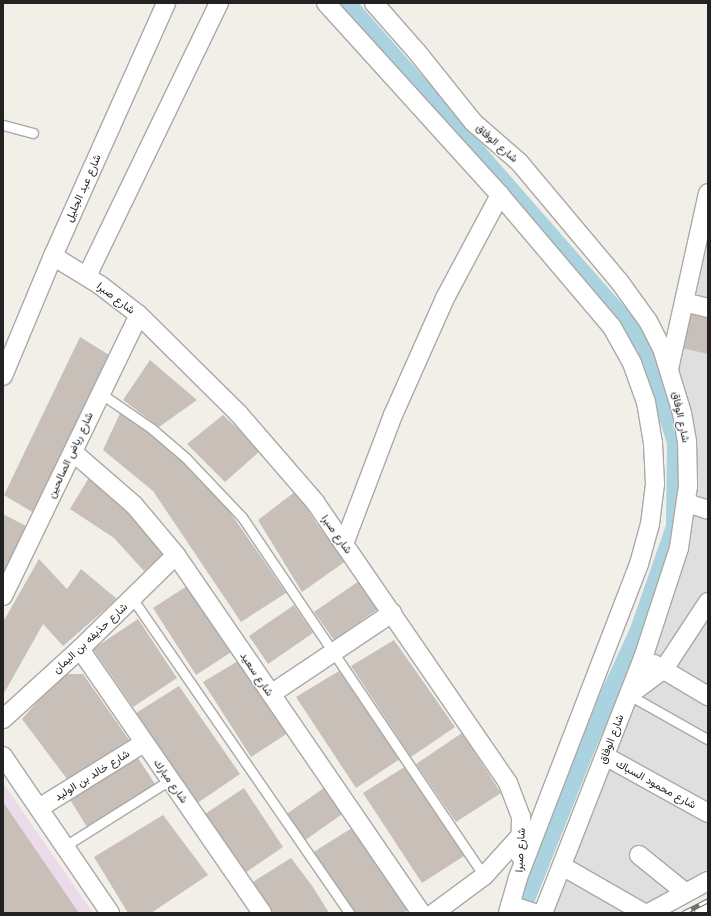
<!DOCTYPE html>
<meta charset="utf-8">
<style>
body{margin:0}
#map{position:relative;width:711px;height:916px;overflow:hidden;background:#f2efe9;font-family:Jost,Vazirmatn,sans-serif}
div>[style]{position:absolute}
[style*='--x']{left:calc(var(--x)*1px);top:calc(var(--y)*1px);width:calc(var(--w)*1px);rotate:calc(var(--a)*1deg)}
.residential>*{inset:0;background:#e0dfdf}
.industrial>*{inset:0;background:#ebdbe8}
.canal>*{height:19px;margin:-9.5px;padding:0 9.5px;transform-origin:9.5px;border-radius:9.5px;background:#aad3df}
.building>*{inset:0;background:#c7bfb8}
.roads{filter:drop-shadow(1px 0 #a9a9a9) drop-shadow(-1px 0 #a9a9a9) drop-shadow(0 1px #a9a9a9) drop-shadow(0 -1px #a9a9a9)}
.service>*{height:9px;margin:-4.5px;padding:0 4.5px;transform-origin:4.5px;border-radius:4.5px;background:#fff}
.minor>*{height:18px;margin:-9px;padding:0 9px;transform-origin:9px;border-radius:9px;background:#fff}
.rail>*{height:4.5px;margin-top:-2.25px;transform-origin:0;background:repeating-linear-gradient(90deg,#fff 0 9px,#707070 0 18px);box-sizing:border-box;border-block:1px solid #707070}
span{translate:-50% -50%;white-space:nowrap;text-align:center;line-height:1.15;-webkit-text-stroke:3px #fff;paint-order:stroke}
.street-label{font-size:11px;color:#222}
.frame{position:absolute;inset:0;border:4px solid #222;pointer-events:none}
</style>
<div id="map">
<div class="residential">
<div style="clip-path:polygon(708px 198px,708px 507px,688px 502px,671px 370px)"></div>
<div style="clip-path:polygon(688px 504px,708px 510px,708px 880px,647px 913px,544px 913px)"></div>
</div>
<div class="industrial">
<div style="clip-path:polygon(3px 783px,93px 913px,3px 913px)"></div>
</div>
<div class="canal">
<div style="--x:346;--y:3;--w:454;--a:48.8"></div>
<div style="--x:645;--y:344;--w:103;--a:72.4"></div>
<div style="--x:676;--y:442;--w:84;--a:90.7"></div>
<div style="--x:675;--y:526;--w:112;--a:109.2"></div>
<div style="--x:638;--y:632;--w:122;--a:114.7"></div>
<div style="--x:587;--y:743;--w:175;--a:111.7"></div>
</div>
<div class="building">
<div style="clip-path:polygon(693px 308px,708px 312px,708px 354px,682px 348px)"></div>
<div style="clip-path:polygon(80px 337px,114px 358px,37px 515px,4px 495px)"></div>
<div style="clip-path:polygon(150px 360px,197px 400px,159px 427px,123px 400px)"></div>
<div style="clip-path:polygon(122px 409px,187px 465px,225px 505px,286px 593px,241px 622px,153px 491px,103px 450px)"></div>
<div style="clip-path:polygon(223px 415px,261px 450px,225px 482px,187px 444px)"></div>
<div style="clip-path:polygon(90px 476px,132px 509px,165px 554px,144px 571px,114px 538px,70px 509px)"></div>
<div style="clip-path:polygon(296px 491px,316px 523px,346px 561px,302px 592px,258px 520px)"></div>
<div style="clip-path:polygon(3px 514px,30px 528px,3px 581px)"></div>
<div style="clip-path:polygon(39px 559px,67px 589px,81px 569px,117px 599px,63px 646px,43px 624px,3px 695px,3px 622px)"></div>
<div style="clip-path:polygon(359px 581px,378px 609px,334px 640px,314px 612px)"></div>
<div style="clip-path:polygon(187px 586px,233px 651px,196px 675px,153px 608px)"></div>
<div style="clip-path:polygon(294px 605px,313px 633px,268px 664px,249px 636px)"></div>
<div style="clip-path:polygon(138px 619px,177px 678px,133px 707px,93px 649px)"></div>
<div style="clip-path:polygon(394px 640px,455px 727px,411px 757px,351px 666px)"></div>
<div style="clip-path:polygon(238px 661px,288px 733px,251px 757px,203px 682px)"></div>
<div style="clip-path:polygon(339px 671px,400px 759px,356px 788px,296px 697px)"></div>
<div style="clip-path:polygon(62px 674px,83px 674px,132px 744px,70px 783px,22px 719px)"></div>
<div style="clip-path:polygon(179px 686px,240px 774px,196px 804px,136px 713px)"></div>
<div style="clip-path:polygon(462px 733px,501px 793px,456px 822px,416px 764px)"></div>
<div style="clip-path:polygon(136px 755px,155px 784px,87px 827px,69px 798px)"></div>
<div style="clip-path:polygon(406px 766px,467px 854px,422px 883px,363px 793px)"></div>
<div style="clip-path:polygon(327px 786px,345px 812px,304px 841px,285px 815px)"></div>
<div style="clip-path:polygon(244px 788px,283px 847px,239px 877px,199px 818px)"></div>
<div style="clip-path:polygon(3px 802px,79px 913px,3px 913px)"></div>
<div style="clip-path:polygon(163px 815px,208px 875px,151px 913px,128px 913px,94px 857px)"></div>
<div style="clip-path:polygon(352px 828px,408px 910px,403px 913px,352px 913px,312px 853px)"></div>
<div style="clip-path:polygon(291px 858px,313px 887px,329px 913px,265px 913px,248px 885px)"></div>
</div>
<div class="roads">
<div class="service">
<div style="--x:3;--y:125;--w:31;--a:15"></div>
<div style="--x:100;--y:393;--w:62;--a:34.5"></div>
<div style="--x:151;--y:428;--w:46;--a:40.6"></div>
<div style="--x:186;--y:458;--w:81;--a:46.5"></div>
<div style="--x:242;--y:517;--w:433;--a:56"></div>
<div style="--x:132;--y:598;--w:383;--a:55.4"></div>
<div style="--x:629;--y:695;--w:90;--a:29.4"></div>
<div style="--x:65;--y:846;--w:124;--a:-32.2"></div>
</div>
<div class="minor">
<div style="--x:326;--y:3;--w:259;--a:47.8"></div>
<div style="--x:500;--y:195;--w:173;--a:49.7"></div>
<div style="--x:612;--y:327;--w:41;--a:60.9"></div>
<div style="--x:632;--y:363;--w:41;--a:70.3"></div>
<div style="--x:646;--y:402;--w:42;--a:80.3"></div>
<div style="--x:653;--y:443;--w:41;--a:87.2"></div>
<div style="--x:655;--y:484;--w:40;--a:97.1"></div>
<div style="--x:650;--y:524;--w:41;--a:105.4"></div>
<div style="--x:639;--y:564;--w:337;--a:111.1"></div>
<div style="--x:518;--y:878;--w:36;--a:106"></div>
<div style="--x:374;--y:3;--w:65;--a:48.7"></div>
<div style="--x:417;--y:52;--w:90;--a:51.3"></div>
<div style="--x:473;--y:122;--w:61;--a:41"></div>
<div style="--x:519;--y:162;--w:155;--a:50"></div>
<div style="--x:619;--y:281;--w:49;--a:54.1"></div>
<div style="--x:648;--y:321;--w:30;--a:63"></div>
<div style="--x:662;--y:348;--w:68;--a:72.9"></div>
<div style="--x:682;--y:413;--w:28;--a:80"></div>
<div style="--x:687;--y:441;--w:45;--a:88.7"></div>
<div style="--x:688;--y:486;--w:63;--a:98.3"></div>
<div style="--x:679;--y:548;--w:116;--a:108.1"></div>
<div style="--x:643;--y:658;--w:274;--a:111.4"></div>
<div style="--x:53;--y:256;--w:55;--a:31.7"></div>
<div style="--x:100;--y:285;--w:49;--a:37.6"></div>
<div style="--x:139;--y:315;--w:139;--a:44.7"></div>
<div style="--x:238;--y:413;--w:118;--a:49.1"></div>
<div style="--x:315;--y:502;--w:341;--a:55.5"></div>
<div style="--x:508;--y:783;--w:36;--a:69"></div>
<div style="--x:521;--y:817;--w:39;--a:91"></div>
<div style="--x:87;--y:276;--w:303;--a:-64.2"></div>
<div style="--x:684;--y:302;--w:25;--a:14"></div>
<div style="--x:669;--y:369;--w:180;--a:-77.5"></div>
<div style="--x:3;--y:376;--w:130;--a:-67.4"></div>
<div style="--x:53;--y:256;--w:277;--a:-65.9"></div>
<div style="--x:73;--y:452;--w:81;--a:41"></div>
<div style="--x:134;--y:505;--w:65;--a:50"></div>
<div style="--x:176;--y:555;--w:434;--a:55.6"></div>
<div style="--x:687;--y:503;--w:22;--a:18"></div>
<div style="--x:344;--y:544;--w:138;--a:-69.2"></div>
<div style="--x:393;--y:415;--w:128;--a:-66"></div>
<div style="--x:445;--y:298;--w:117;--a:-61.9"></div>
<div style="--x:3;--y:596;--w:312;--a:-64.2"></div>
<div style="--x:80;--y:649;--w:321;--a:55.4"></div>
<div style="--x:654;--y:664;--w:63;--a:30.7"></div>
<div style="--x:271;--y:694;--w:146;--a:-33.8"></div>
<div style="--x:629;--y:695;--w:44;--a:-36.6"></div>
<div style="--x:664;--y:669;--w:80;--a:-56.7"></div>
<div style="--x:3;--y:719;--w:104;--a:-42.3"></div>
<div style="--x:80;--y:649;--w:134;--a:-44.4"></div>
<div style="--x:3;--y:756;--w:190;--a:55.7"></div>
<div style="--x:605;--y:756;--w:118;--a:29"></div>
<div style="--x:39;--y:808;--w:123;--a:-31.8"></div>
<div style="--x:639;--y:855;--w:60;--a:39"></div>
<div style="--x:562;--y:866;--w:95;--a:29.8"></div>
<div style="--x:510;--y:905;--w:26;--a:18"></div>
<div style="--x:434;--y:913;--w:62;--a:-36.5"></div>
<div style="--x:484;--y:876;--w:57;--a:-47.9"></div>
<div style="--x:649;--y:913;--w:67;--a:-28.5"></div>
<div style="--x:704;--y:913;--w:4;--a:-27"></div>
</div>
</div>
<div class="rail">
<div style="--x:683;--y:913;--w:28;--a:-27"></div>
</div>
<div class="street-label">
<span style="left:497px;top:143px;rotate:41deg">شارع الوفاق</span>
<span style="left:83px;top:188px;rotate:-66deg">شارع عبد الجليل</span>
<span style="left:116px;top:298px;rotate:37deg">شارع صبرا</span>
<span style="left:681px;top:417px;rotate:78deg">شارع الوفاق</span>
<span style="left:70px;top:455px;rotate:-65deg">شارع رياض الصالحين</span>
<span style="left:337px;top:534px;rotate:55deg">شارع صبرا</span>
<span style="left:90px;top:638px;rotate:-43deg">شارع حذيفه بن اليمان</span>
<span style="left:257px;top:674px;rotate:56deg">شارع سعيد</span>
<span style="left:611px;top:739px;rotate:-69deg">شارع الوفاق</span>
<span style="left:92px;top:775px;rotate:-32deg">شارع خالد بن الوليد</span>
<span style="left:171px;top:781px;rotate:55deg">شارع مبارك</span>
<span style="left:656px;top:784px;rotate:29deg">شارع محمود السباك</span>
<span style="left:520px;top:850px;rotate:-87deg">شارع صبرا</span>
</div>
<div class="frame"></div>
</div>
